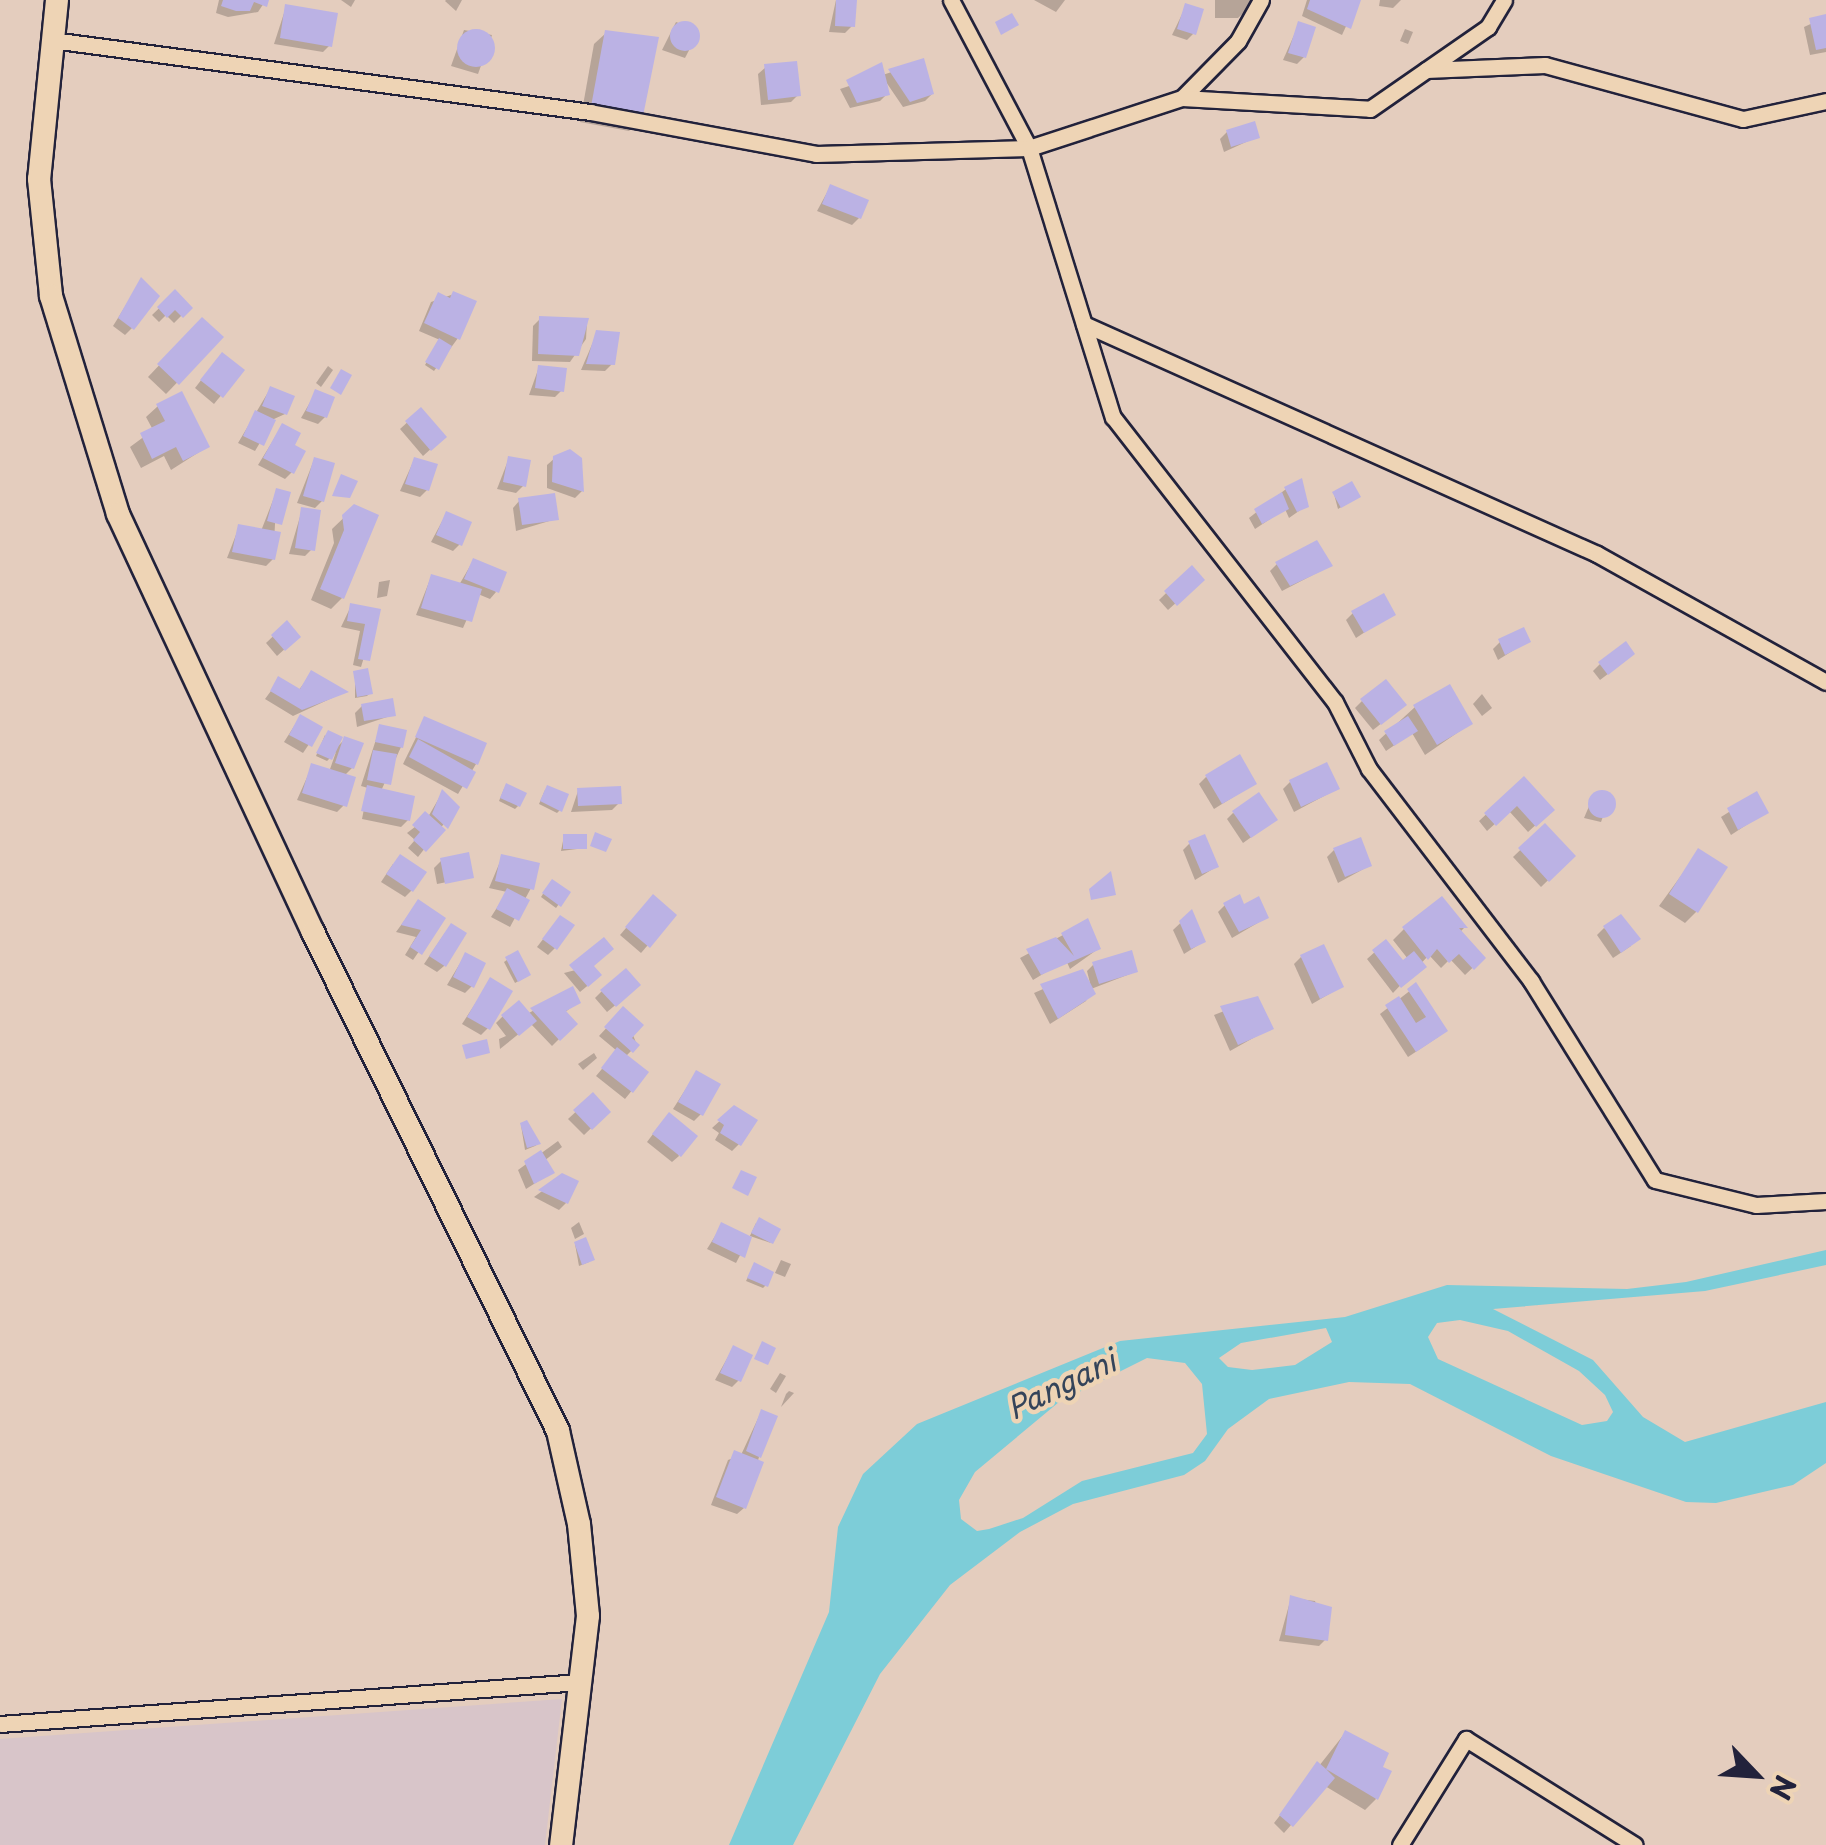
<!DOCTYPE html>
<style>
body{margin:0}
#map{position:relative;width:1826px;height:1845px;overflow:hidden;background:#e4cdbe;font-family:"Playpen Sans",sans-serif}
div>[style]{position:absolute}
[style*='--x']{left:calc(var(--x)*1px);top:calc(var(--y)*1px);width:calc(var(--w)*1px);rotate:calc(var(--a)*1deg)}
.built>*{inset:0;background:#d8c5c9}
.water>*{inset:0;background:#7dcdd8}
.shadow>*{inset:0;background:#0003}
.building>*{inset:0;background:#bbb2e4}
.round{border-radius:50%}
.roads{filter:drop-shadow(2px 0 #22223b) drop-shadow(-2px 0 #22223b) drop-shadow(0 2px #22223b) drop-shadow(0 -2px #22223b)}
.street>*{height:15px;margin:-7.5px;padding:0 7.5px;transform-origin:7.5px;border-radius:7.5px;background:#eed4b5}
.secondary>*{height:22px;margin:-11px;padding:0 11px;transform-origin:11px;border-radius:11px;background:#eed4b5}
span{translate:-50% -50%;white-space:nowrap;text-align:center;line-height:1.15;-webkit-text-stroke:9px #eed4b5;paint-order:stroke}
.water-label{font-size:30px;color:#34445a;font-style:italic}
.north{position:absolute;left:1706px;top:1725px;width:100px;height:100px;-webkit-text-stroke:8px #eed4b5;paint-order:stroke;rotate:115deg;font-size:28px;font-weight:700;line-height:40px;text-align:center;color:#22223b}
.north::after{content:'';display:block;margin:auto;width:35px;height:45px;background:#22223b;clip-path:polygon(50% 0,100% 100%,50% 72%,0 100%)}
</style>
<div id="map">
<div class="built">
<div style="clip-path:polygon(562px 1699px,545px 1845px,0 1845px,0 1739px)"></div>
</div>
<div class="water">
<div style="clip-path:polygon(evenodd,1826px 1250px,1826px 1265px,1705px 1291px,1493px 1309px,1593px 1360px,1643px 1417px,1685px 1442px,1826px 1402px,1826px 1463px,1793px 1485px,1716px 1503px,1686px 1502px,1551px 1456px,1410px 1384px,1349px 1382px,1269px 1399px,1228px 1429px,1205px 1461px,1184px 1475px,1073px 1504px,1020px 1532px,950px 1585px,880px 1674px,793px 1845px,729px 1845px,829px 1612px,838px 1527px,863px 1474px,917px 1424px,1120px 1341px,1345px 1317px,1447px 1285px,1627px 1289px,1686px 1282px,1826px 1250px,1460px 1320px,1508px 1331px,1579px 1371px,1605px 1395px,1613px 1412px,1607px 1421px,1582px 1425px,1438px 1359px,1428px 1337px,1437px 1323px,1460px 1320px,1826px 1250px,1326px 1328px,1332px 1342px,1295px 1365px,1252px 1370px,1228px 1367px,1219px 1358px,1241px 1343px,1326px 1328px,1826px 1250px,1147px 1358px,1185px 1363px,1202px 1384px,1207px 1434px,1193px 1453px,1082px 1481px,1023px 1518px,989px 1529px,977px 1531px,961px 1519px,959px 1500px,975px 1472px,1059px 1402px,1147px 1358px)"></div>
</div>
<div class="shadow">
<div style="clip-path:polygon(219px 0,266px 0,258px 12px,228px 17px,216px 13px)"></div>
<div style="clip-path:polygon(341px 0,355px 0,351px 7px)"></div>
<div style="clip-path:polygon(462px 0,456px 11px,445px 1px,446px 0)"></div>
<div style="clip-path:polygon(836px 0,854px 0,852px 26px,845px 33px,829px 32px)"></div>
<div style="clip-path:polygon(1034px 0,1065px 0,1056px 12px)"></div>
<div style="clip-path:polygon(1215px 0,1250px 0,1250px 7px,1238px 18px,1215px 18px)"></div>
<div style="clip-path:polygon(1307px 0,1358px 0,1342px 35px,1302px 16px)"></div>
<div style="clip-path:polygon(1380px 0,1401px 0,1393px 8px,1379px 6px)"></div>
<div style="clip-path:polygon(1186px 6px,1194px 33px,1187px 40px,1172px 35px)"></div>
<div style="clip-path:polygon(286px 7px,330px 45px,323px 52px,274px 44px)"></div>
<div style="clip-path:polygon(1826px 17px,1826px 52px,1810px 55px,1804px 27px)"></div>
<div style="clip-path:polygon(676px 22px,699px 31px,685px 58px,662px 50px)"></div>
<div style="clip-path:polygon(1299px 24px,1304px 57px,1297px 64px,1283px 60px)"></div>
<div style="clip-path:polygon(1405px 29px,1413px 32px,1408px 44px,1400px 41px)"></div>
<div style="clip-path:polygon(464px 30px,492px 35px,478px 74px,451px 66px)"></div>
<div style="clip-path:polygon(606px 33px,640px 120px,629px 131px,580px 122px,594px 44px)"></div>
<div style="clip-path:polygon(922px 62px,932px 94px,925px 101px,903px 107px,884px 79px,887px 94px,880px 101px,850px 108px,840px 89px)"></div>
<div style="clip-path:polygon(766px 67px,798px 95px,791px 102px,761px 105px,758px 74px)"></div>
<div style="clip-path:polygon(1227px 132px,1257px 137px,1224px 152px,1220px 139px)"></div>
<div style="clip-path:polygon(830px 187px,859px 218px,852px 225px,817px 211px)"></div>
<div style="clip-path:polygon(141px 281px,132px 328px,125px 335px,113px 326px)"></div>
<div style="clip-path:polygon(175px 293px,189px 308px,174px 323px,166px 315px,159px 322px,152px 315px)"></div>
<div style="clip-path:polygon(454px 294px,458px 338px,434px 371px,425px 365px,440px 340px,419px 331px,431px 302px)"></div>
<div style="clip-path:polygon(540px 319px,587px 321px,586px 339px,570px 362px,532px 361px,533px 326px)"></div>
<div style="clip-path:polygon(202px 320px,220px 338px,166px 394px,148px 377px)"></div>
<div style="clip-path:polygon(597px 333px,612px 364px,605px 371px,581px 370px)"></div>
<div style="clip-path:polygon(215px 362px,241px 371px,214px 404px,195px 388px)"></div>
<div style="clip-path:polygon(328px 366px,333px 370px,321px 387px,316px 383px)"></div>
<div style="clip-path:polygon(539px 367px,562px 390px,555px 397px,529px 395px)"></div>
<div style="clip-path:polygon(270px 389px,285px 414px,274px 419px,255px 451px,238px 443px)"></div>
<div style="clip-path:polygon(316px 392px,325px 417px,318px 424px,301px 418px)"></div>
<div style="clip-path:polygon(158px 406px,207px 447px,171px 470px,164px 456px,141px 468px,130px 447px,153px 430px,146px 417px)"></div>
<div style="clip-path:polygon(421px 410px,444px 437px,423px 456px,400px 429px)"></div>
<div style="clip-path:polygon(282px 426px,291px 446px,292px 472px,285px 479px,258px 465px)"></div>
<div style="clip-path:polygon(509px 458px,523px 486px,516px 493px,497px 489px)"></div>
<div style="clip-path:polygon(555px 458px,582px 491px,575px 498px,547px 488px,547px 465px)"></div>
<div style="clip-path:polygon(314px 460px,322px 501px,315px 508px,297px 503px)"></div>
<div style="clip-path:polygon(414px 460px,427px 490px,420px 497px,400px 491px)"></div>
<div style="clip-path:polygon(1286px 489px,1306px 506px,1289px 518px,1285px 509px,1255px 529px,1249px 518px)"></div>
<div style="clip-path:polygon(277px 490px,273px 559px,266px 566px,227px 558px,239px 527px,261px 531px)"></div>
<div style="clip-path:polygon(1334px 494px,1355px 499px,1338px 509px)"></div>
<div style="clip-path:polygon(520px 500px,556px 519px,516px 531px,513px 508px)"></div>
<div style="clip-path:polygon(355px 507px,342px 598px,331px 609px,311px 600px,334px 543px,332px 529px)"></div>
<div style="clip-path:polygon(302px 510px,312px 549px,305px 556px,289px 554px)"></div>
<div style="clip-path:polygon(446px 514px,460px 544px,453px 551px,431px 542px)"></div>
<div style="clip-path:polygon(473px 561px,496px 592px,490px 599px,478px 594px,463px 628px,416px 615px,431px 577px,459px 585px)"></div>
<div style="clip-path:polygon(1277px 564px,1330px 566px,1282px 591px,1270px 571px)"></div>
<div style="clip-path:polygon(1191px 569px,1201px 580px,1168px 610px,1159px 600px)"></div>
<div style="clip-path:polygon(390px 580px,387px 596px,377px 598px,379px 582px)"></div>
<div style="clip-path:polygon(351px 606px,378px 611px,361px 667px,353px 665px,360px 631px,341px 627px)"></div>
<div style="clip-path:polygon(1353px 613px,1392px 614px,1356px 638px,1346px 620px)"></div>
<div style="clip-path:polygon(286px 624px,298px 637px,277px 656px,266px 643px)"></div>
<div style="clip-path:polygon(1528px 641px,1498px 660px,1493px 649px,1500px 642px)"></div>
<div style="clip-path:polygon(1625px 661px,1600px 680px,1593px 671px,1600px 664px)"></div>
<div style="clip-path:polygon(312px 673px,345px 692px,293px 716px,265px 699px,279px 680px,298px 691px)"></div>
<div style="clip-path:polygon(355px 673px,370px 693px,367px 696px,355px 698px)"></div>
<div style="clip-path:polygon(1482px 694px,1492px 708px,1482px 716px,1473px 704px)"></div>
<div style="clip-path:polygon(1362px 701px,1397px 711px,1373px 730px,1355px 708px)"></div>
<div style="clip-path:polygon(362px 706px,393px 715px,357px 727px,355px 713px)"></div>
<div style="clip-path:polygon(1415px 707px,1470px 724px,1425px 755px,1412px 733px,1386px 751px,1379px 740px)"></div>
<div style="clip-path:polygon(300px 717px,320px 728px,303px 753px,284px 742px)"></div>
<div style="clip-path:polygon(425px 719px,476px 764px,458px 794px,403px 764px)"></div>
<div style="clip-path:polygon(380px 727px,401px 747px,381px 791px,408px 820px,401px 827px,362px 819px,368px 788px,361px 786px)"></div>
<div style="clip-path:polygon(325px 735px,335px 749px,345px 739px,352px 768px,344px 776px,344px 805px,337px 812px,297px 800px,312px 766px,329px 772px,336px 752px,327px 761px,316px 756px)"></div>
<div style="clip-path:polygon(1206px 777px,1254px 784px,1214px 809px,1199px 784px)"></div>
<div style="clip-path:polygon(1524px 779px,1552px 810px,1528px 832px,1509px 811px,1487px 831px,1479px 821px)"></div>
<div style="clip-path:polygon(1290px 782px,1337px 789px,1294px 812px,1283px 789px)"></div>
<div style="clip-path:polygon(504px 789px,518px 806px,515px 809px,499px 801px)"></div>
<div style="clip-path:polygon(545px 790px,560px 810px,557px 813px,539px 804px)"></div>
<div style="clip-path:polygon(578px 791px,619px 803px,612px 810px,571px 812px)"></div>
<div style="clip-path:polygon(442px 793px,457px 807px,418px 857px,408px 848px,415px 840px,407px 833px,428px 817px)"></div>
<div style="clip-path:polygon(1756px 795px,1766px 812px,1731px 835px,1721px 817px)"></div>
<div style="clip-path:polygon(1593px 797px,1610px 797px,1601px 822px,1584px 818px)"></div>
<div style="clip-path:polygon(1233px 813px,1267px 826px,1243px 843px,1227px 819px)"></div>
<div style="clip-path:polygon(1545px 826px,1573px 856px,1541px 887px,1513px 857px)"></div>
<div style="clip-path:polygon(564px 836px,585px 848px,561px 851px)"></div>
<div style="clip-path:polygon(1190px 843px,1216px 867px,1195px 880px,1183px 850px)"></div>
<div style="clip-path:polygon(1334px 850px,1369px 866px,1338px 883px,1327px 857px)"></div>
<div style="clip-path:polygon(1699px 851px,1696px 912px,1685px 923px,1659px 906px)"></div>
<div style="clip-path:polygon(502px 857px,531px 888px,510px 927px,491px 917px,507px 892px,489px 888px)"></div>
<div style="clip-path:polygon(441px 861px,472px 877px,437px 884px,434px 868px)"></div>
<div style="clip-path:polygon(393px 864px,412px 890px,405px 897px,381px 882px)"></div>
<div style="clip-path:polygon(549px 885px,567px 893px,556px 908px,541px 897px)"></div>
<div style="clip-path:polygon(418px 902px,442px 918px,413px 960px,405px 955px,416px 937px,396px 932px)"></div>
<div style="clip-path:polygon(646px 905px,674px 915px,641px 953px,620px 935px)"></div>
<div style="clip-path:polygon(1225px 905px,1243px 907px,1266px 918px,1232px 938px,1218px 912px)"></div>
<div style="clip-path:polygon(1191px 913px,1203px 942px,1184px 954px,1173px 930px)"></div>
<div style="clip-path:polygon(554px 925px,555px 948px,548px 955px,537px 947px)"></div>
<div style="clip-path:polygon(1464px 928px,1459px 933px,1483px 958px,1465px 975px,1450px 959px,1441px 968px,1429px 955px,1393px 993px,1367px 959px,1386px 942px,1402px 963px,1408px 959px,1393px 940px,1404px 929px)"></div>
<div style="clip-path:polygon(1604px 928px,1631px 946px,1613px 958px,1597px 935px)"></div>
<div style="clip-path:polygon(445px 933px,444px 966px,437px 972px,424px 964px)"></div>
<div style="clip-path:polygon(1063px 935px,1098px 949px,1070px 969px,1066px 960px,1033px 980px,1020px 958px)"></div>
<div style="clip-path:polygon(517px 953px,526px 977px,515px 983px,504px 962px)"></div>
<div style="clip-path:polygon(465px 955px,472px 986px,465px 993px,447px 985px)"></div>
<div style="clip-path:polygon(1301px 957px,1341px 987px,1312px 1004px,1294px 964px)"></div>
<div style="clip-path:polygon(1094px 964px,1135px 972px,1091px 989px,1086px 1001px,1050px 1024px,1034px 993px,1082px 972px,1090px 983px,1087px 971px)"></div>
<div style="clip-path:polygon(591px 966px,592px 982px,580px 992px,564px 973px)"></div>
<div style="clip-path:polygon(490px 981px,488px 1028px,481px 1035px,462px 1024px)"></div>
<div style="clip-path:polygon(1416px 986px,1438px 1037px,1408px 1057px,1380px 1014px)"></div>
<div style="clip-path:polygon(572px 990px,578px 1002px,564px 1013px,574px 1024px,552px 1046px,531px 1024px,500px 1049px,499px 1039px,506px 1036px,496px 1023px,503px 1016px,527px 1014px)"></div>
<div style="clip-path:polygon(602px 991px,631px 992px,607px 1012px,595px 998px)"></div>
<div style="clip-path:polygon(1257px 998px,1271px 1028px,1230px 1051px,1214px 1015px)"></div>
<div style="clip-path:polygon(623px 1010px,637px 1045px,625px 1057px,646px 1073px,625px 1099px,596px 1076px,617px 1051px,599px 1036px)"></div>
<div style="clip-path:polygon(594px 1053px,597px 1058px,583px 1070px,578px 1064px)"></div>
<div style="clip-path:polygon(696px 1073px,701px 1114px,694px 1121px,673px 1109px)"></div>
<div style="clip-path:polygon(593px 1096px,608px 1112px,584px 1135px,568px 1119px)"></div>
<div style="clip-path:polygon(734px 1108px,739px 1144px,732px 1151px,715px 1140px,719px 1133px,712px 1128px)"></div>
<div style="clip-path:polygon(662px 1122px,679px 1156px,672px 1162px,647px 1142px)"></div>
<div style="clip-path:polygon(521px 1125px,538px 1144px,535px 1146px,525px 1150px)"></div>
<div style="clip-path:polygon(558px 1141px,562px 1147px,544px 1161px,551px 1173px,526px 1189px,518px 1170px)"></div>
<div style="clip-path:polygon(563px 1176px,566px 1203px,559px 1210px,534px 1197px)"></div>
<div style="clip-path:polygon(579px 1222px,584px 1234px,575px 1239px,571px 1228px)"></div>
<div style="clip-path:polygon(756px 1223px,771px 1243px,750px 1236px,736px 1263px,707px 1249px,722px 1225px,749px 1238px)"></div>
<div style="clip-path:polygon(575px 1244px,589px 1262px,579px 1266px)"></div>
<div style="clip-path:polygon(781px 1260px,791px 1264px,785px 1277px,775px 1273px)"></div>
<div style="clip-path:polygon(754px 1265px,766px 1285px,763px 1288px,746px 1281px)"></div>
<div style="clip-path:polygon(733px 1348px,739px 1380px,732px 1387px,715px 1380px)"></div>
<div style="clip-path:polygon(780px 1373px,786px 1376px,776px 1393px,770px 1389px)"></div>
<div style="clip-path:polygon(789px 1391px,794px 1393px,781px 1407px,786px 1394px)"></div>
<div style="clip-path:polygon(761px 1412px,759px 1457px,744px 1508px,737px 1514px,711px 1505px,728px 1460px,741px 1455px)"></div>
<div style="clip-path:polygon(1291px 1598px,1315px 1601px,1326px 1639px,1319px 1646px,1279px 1641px)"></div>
<div style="clip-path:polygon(1345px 1733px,1376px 1799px,1365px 1810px,1325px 1786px,1284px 1833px,1274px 1823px)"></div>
</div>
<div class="building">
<div style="clip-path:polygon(223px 0,269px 0,267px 7px,254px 2px,250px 11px,236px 11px,221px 6px)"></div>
<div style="clip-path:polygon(836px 0,857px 0,855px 27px,835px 26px)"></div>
<div style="clip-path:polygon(1310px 0,1361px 0,1351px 29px,1307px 9px)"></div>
<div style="clip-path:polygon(1185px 3px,1204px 9px,1196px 35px,1177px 29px)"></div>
<div style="clip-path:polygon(285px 4px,338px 13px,332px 47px,280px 38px)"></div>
<div style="clip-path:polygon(1012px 13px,1019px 25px,1001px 35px,995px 22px)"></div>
<div style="clip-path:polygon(1826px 14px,1826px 48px,1816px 50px,1809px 18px)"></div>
<div class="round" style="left:670px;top:21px;width:30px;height:30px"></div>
<div style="clip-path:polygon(1298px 21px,1316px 27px,1306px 58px,1288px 53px)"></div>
<div class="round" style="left:457px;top:29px;width:38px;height:38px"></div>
<div style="clip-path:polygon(605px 30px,659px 37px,642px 121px,590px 112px)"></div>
<div style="clip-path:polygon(924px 58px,934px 94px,910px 102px,888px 69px)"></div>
<div style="clip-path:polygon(797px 61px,801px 96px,768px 100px,764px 64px)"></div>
<div style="clip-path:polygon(882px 62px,890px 95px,857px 103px,846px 80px)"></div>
<div style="clip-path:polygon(1255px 121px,1260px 138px,1231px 147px,1226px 130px)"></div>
<div style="clip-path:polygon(830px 184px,869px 200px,861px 219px,822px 204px)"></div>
<div style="clip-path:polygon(141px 277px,160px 296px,134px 330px,118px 318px)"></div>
<div style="clip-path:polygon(175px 289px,193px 308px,183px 318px,175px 310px,167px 318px,157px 307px)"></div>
<div style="clip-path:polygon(453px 291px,477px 301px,460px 340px,424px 323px,438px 292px,450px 298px)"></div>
<div style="clip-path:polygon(539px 316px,589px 318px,579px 356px,538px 354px)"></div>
<div style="clip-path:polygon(202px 317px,224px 337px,179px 385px,157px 364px)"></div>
<div style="clip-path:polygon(596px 330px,620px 332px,615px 365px,586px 364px)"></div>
<div style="clip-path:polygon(439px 338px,452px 346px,439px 370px,425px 362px)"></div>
<div style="clip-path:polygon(222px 352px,245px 370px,223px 398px,200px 380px)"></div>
<div style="clip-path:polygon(538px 365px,567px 368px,564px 392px,535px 388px)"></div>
<div style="clip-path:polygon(341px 369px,352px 375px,341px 395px,330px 388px)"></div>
<div style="clip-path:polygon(270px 386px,295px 396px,287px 415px,262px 406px)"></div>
<div style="clip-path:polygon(315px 389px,335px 397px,327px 418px,306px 411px)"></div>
<div style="clip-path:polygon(182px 391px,210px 447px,183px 461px,176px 447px,152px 459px,140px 433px,165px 421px,156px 404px)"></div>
<div style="clip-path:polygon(421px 407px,447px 437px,431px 451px,405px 421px)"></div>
<div style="clip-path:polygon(255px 410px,276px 420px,264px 446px,243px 436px)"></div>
<div style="clip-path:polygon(282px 423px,301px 433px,295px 445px,306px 451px,294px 474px,263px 458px)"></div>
<div style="clip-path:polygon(570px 449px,582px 458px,584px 492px,552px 482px,553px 456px)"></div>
<div style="clip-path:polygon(508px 456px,531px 460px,526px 487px,503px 482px)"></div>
<div style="clip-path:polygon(314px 457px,335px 463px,324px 502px,303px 496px)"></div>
<div style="clip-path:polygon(414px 457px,438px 464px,429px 491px,405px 484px)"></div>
<div style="clip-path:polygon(341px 474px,358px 481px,350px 498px,332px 496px)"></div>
<div style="clip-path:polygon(1302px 478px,1309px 507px,1297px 512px,1284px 487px)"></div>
<div style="clip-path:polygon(1352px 481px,1361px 497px,1341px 508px,1332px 492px)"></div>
<div style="clip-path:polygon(276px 488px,291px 492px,282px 525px,267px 521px)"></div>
<div style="clip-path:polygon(1282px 492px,1289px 509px,1262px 524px,1254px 509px)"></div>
<div style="clip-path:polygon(555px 493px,559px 520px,522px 525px,518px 498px)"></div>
<div style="clip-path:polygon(354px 504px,379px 515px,344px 599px,320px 589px,344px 530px,342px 515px)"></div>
<div style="clip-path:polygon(301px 507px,321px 510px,315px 551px,295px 548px)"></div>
<div style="clip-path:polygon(446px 511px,472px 522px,462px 546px,436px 535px)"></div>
<div style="clip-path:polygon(238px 524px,281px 532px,275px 560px,232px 552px)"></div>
<div style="clip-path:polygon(1317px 540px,1333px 566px,1290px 586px,1275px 562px)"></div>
<div style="clip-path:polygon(473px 558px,507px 572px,499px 593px,464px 579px)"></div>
<div style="clip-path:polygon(1192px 565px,1205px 580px,1177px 606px,1164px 591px)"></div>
<div style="clip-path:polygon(431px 574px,482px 589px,472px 622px,421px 608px)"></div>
<div style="clip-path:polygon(1384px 593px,1396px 615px,1364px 633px,1351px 611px)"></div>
<div style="clip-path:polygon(350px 603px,381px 609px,370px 661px,358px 659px,365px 624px,347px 621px)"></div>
<div style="clip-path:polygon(287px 620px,301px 637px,285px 651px,271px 635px)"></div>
<div style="clip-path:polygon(1524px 627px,1531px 642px,1505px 655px,1498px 639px)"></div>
<div style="clip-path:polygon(1626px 641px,1635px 654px,1608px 675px,1598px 662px)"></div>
<div style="clip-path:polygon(368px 668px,373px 694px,357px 697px,353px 671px)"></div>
<div style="clip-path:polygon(311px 670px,349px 692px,302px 710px,270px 691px,278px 676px,300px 689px)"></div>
<div style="clip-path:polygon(1386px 679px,1407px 705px,1381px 725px,1360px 699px)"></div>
<div style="clip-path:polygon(1450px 684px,1473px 724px,1437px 745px,1413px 705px)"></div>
<div style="clip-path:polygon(393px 698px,396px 716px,364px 721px,361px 704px)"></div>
<div style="clip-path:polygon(300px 714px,323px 727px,312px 747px,289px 735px)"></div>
<div style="clip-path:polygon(424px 716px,487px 743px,478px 765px,415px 737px)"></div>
<div style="clip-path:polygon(1408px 716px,1418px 731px,1394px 746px,1384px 731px)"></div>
<div style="clip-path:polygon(379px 724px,407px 730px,403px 748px,375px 742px)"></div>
<div style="clip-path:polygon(328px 730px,343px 737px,332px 760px,316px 753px)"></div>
<div style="clip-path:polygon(344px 736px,364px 743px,354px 769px,335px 763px)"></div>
<div style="clip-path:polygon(418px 739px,476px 772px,467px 789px,409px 757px)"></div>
<div style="clip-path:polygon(373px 750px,397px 754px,391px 785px,367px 780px)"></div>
<div style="clip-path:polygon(1240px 754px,1257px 784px,1222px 804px,1205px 775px)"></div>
<div style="clip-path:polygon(1327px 762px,1340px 789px,1301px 807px,1289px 780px)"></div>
<div style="clip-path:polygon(311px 763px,356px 777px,347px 807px,302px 793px)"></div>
<div style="clip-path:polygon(1524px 776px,1555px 810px,1536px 827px,1517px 806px,1496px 826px,1484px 813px)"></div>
<div style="clip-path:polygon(506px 783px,527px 793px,520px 807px,500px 798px)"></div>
<div style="clip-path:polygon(367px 785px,415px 796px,410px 821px,361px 811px)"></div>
<div style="clip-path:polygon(547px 785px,569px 794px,562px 812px,540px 801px)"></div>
<div style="clip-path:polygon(621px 786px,622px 804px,578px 806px,577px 788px)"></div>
<div style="clip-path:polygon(442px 789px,460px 807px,448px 829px,432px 814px)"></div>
<div class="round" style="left:1588px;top:790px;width:28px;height:28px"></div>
<div style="clip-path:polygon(1757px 791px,1769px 813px,1738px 830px,1727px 808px)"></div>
<div style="clip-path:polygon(1259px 792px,1278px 820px,1251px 838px,1232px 811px)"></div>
<div style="clip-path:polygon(425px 811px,446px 830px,426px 852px,413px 840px,420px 832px,412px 825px)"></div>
<div style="clip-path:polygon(1545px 823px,1576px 856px,1549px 882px,1518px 848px)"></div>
<div style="clip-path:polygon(595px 832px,612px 839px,606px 852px,590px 846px)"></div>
<div style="clip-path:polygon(563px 834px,587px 834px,587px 849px,563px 849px)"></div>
<div style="clip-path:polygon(1205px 834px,1219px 867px,1202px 874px,1188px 841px)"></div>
<div style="clip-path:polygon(1361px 837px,1372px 866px,1345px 877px,1333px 848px)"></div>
<div style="clip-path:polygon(1698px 848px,1728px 867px,1698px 913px,1669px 894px)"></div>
<div style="clip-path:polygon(469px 852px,474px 878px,445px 884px,440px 858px)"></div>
<div style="clip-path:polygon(400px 854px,427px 872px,413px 892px,386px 874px)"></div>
<div style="clip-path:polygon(501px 854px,540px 863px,534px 890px,495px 881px)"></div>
<div style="clip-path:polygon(1111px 871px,1116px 895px,1091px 900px,1089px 889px)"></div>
<div style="clip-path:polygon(552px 879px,571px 892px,561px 907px,542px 893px)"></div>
<div style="clip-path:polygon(507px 888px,530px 900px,519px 921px,496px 909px)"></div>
<div style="clip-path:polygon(653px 894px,677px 915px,650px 948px,625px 927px)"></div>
<div style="clip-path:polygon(1240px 894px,1244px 904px,1259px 896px,1269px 918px,1239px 932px,1223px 903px)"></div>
<div style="clip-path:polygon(1442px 896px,1468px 928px,1459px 928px,1486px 958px,1474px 970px,1459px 954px,1449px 963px,1437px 949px,1428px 960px,1402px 927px)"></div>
<div style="clip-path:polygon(418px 899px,446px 918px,422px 955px,410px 947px,421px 930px,401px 925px)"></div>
<div style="clip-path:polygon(1192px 909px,1206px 942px,1191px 949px,1179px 921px)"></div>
<div style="clip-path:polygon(1621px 914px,1641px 939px,1621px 953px,1603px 926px)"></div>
<div style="clip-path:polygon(560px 915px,575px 925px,557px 950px,542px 939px)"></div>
<div style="clip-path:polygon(1088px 918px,1101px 949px,1041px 975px,1026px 949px,1056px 937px,1074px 956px,1061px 933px)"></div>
<div style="clip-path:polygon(451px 923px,467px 933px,446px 967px,429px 956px)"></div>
<div style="clip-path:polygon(604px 937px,614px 949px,594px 966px,602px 975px,588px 987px,569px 965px)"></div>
<div style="clip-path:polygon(1386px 939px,1403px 960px,1414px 951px,1427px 967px,1401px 988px,1372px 950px)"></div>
<div style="clip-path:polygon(1324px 944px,1344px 987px,1320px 999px,1300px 955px)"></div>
<div style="clip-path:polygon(518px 950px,531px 975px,518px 982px,505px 957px)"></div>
<div style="clip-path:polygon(1132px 950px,1138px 972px,1099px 984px,1092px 962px)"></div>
<div style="clip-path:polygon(465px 952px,486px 963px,474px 988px,453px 977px)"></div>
<div style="clip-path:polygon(626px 968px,641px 985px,616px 1007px,600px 990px)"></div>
<div style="clip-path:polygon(1083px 969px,1096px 994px,1058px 1019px,1040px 984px)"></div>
<div style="clip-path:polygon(490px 977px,513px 991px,490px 1030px,467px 1017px)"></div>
<div style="clip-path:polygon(1416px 982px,1448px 1031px,1416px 1052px,1385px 1005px,1399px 996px,1416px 1023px,1426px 1017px,1407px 989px)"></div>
<div style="clip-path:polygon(573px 986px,581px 1003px,566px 1011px,578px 1024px,560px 1041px,530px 1008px)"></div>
<div style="clip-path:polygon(1258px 996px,1274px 1029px,1238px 1045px,1220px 1006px)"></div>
<div style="clip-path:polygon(519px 1000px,537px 1021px,519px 1036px,501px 1015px)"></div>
<div style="clip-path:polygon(623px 1006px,644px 1025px,632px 1038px,640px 1045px,633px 1053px,604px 1027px)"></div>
<div style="clip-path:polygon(487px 1039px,490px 1053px,466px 1059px,462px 1045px)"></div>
<div style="clip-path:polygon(617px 1047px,649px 1072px,633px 1093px,601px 1068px)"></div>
<div style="clip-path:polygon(696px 1070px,721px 1084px,703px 1116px,678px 1102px)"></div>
<div style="clip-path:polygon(593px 1092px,611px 1112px,592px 1130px,573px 1110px)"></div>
<div style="clip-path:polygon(734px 1105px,758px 1120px,741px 1146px,720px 1133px,724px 1125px,717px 1120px)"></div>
<div style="clip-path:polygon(669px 1112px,698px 1136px,681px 1157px,652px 1134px)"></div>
<div style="clip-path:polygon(527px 1120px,541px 1144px,527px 1148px,520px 1123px)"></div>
<div style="clip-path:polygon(541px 1150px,555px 1173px,534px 1184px,524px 1161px)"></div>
<div style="clip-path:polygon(741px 1170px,757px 1177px,748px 1196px,732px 1188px)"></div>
<div style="clip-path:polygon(562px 1173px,579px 1181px,568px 1204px,538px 1190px)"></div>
<div style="clip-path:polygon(759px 1217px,781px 1229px,773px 1244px,751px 1233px)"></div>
<div style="clip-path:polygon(721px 1222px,752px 1237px,745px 1258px,712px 1242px)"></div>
<div style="clip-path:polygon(586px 1237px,595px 1260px,582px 1265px,574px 1242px)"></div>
<div style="clip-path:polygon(754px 1262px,774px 1272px,768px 1287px,747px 1278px)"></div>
<div style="clip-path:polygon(762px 1341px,776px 1348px,768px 1365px,754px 1359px)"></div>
<div style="clip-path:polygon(733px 1345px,753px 1355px,741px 1382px,720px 1373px)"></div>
<div style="clip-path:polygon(761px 1409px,778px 1416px,761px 1458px,746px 1451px)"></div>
<div style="clip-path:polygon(734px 1450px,764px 1462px,746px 1509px,716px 1497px)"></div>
<div style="clip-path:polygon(1290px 1595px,1332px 1607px,1328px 1641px,1285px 1635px)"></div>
<div style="clip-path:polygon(1345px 1730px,1389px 1753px,1383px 1767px,1392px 1771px,1378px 1800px,1326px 1769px,1335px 1778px,1293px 1827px,1279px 1815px,1317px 1761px,1326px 1769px)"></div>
</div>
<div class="roads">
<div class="street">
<div style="--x:951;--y:0;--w:167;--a:62.2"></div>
<div style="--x:1029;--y:148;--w:282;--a:72.7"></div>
<div style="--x:1113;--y:417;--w:361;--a:52.1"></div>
<div style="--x:1335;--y:702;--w:75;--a:63.1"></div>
<div style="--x:1369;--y:769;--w:267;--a:52.6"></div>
<div style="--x:1531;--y:981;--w:234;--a:58.1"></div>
<div style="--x:1655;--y:1180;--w:104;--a:13.9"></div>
<div style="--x:1756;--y:1205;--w:70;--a:-3.3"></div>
<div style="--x:52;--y:40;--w:543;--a:7.62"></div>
<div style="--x:590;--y:112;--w:230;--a:10.5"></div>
<div style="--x:816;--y:154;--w:213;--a:-1.6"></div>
<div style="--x:1029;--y:148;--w:161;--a:-18.1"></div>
<div style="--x:1182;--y:98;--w:80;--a:-45.5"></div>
<div style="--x:1238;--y:41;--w:47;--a:-60.7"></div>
<div style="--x:1426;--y:70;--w:119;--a:-2.4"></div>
<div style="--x:1545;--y:65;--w:205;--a:15.3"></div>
<div style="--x:1743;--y:119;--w:85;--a:-12.2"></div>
<div style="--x:1182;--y:98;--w:188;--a:3.3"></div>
<div style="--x:1370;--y:109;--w:144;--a:-34.8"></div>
<div style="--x:1488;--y:27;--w:31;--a:-59"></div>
<div style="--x:1084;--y:324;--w:562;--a:24.15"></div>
<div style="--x:1597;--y:554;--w:262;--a:29.2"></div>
<div style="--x:0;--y:1724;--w:582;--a:-4.14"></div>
<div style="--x:1400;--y:1845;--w:125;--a:-58.1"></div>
<div style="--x:1466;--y:1739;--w:199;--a:32.1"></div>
</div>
<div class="secondary">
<div style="--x:57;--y:0;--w:180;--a:95.7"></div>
<div style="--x:39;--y:179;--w:118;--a:84.1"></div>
<div style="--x:51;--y:296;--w:228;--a:72.9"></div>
<div style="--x:118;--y:514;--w:461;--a:65"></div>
<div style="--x:313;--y:932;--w:556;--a:63.85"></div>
<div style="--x:558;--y:1431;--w:95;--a:77.3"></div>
<div style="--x:579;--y:1524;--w:92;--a:84.4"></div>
<div style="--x:588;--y:1616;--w:231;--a:96.7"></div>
</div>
</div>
<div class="water-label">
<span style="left:1061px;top:1384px;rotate:-26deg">Pangani</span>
</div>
<div class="north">N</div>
</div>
